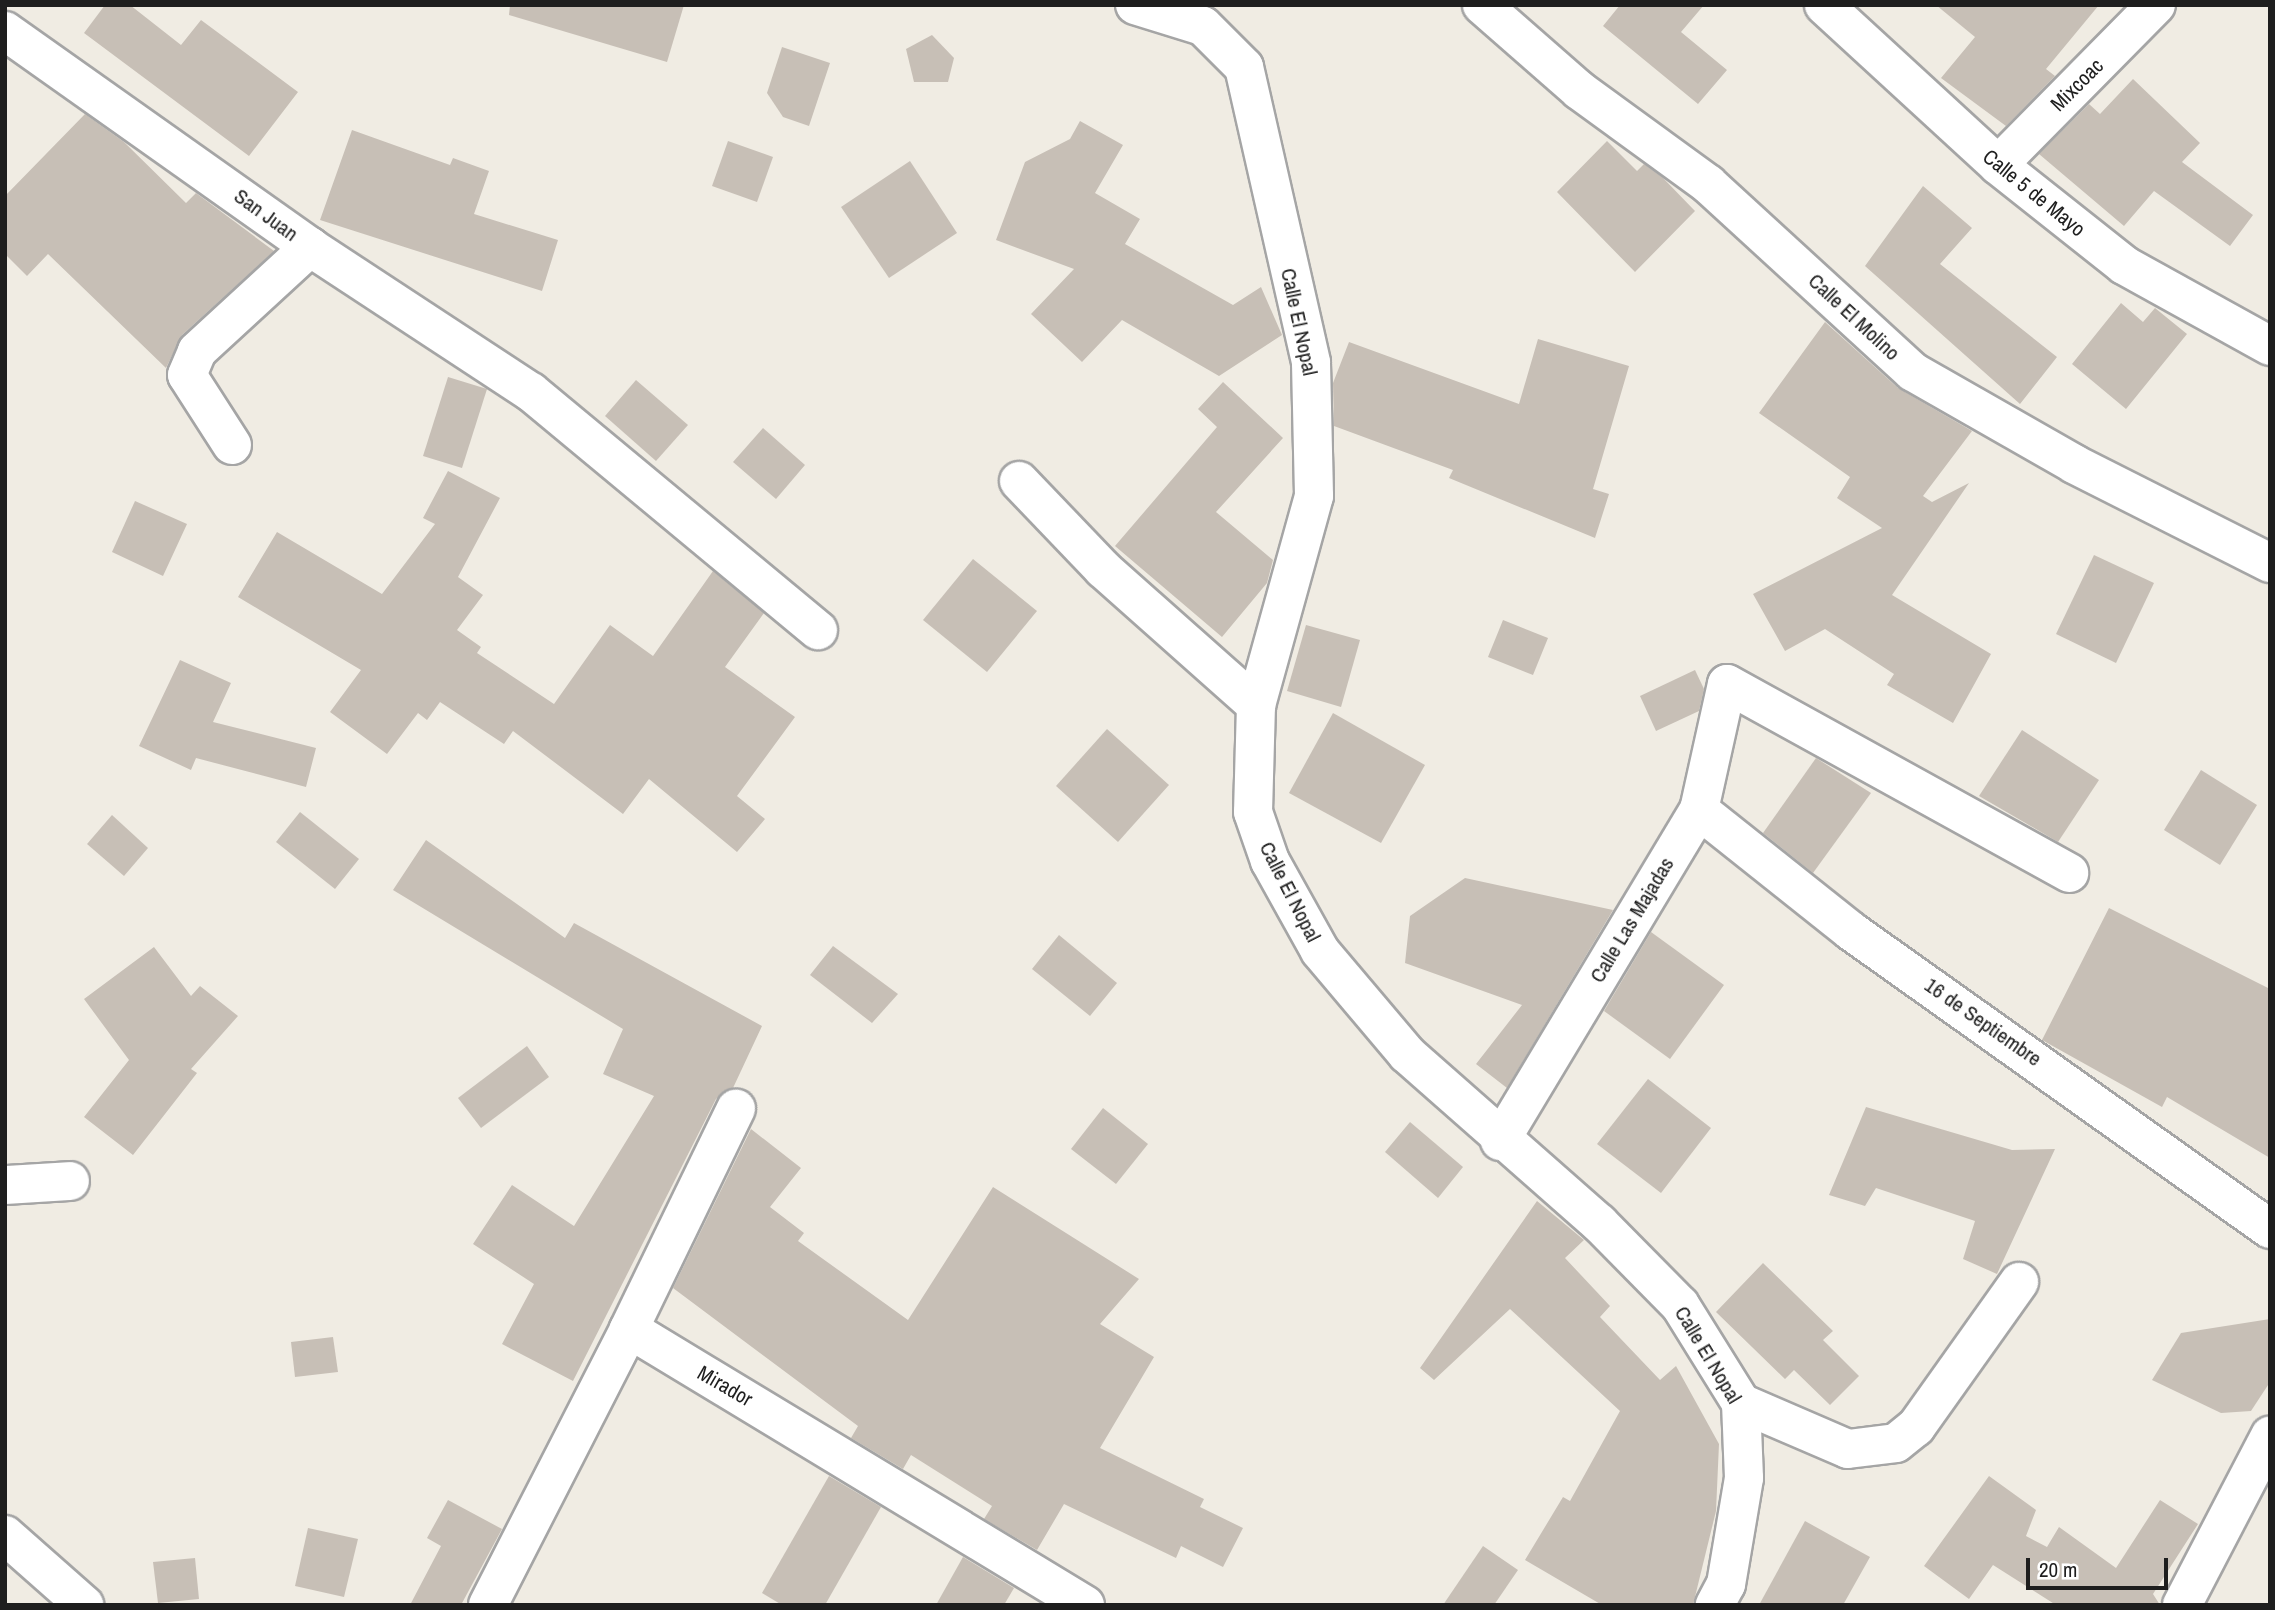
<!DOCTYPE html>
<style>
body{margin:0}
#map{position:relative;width:2275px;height:1610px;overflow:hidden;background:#f0ece3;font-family:"Archivo Narrow",sans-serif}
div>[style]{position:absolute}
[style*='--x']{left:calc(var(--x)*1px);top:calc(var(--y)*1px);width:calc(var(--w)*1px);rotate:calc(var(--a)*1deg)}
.building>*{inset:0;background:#c7bfb6}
.roads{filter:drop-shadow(2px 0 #a5a5a5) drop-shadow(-2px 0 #a5a5a5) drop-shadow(0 2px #a5a5a5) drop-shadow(0 -2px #a5a5a5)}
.minor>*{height:38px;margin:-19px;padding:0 19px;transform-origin:19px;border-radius:19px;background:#fff}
span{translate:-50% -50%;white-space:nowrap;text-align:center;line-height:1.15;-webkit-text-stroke:5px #fff;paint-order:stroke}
.street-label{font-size:21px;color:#1e1e1e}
.frame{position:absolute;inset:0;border:7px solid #1e1e1e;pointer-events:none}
.scale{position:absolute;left:2026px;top:1558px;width:142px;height:32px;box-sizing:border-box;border:4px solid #1e1e1e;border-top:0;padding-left:9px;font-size:21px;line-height:24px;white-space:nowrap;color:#1e1e1e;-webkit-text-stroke:5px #fff;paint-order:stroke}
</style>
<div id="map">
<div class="building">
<div style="clip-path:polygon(105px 5px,130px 5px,181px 45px,201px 20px,298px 92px,249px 156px,84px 33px)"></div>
<div style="clip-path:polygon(510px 5px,684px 5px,667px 62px,509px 15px)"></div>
<div style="clip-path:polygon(1620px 5px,1704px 5px,1681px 32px,1727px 70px,1698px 104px,1603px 26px)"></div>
<div style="clip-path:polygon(1936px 5px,2099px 5px,2046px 69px,2055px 76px,2006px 126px,1941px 78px,1975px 37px)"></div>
<div style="clip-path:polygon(932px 35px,954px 58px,948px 82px,914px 82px,906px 49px)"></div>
<div style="clip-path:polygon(782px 47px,830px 63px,809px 126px,783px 117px,767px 93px)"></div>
<div style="clip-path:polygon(2133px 79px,2200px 143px,2182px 162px,2253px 215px,2230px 246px,2154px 191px,2124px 226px,2039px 154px,2089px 104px,2100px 114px)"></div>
<div style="clip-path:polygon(85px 114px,124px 142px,186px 203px,196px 193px,274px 251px,182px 335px,166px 368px,48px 254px,27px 276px,5px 254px,5px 196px)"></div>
<div style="clip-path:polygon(1080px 121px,1123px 145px,1095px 193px,1140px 219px,1125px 244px,1233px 305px,1261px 287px,1282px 335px,1219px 376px,1122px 320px,1082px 362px,1031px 314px,1074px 269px,996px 240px,1025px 162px,1070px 139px)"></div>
<div style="clip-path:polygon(352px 130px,450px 165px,453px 158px,489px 171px,474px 214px,558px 240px,542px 291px,320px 220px)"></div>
<div style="clip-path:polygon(728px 141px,773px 157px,757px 202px,712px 186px)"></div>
<div style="clip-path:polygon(1607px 141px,1637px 171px,1644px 164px,1663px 178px,1695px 211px,1635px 272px,1557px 192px)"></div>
<div style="clip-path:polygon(910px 161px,957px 233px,889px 278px,841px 207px)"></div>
<div style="clip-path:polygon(1923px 186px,1972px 228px,1940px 264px,2057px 357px,2020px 404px,1865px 266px)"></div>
<div style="clip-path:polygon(2121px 303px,2143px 322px,2155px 308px,2187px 334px,2126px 409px,2072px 364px)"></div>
<div style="clip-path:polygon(1825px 322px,1898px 388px,1972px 431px,1923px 496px,1932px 502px,1969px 483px,1892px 595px,1991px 654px,1953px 723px,1887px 685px,1894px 674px,1825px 629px,1785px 651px,1753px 594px,1882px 528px,1837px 498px,1850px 477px,1759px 413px)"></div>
<div style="clip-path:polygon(1538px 339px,1629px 366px,1593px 489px,1609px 494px,1595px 538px,1449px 478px,1453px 470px,1334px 426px,1333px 383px,1349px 342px,1519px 404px)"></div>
<div style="clip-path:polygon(448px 377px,487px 389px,462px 468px,423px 456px)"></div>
<div style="clip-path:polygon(636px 380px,688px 425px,656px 461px,605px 416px)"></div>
<div style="clip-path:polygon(1223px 382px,1283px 438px,1216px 512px,1273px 560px,1267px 583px,1222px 637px,1115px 546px,1217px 427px,1198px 409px)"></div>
<div style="clip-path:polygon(763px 428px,805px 465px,776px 499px,733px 462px)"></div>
<div style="clip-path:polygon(448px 471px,500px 498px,458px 577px,483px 595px,457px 630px,481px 647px,477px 653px,554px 704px,610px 625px,653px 656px,713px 571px,764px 613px,725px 667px,795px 717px,737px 796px,765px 819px,737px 852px,649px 779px,623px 814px,513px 731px,504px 744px,440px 702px,427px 720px,418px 713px,387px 754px,330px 712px,361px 670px,238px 597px,277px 532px,382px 594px,435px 524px,423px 518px)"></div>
<div style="clip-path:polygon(135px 501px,187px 524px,163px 576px,112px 552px)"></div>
<div style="clip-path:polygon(2094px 555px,2154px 583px,2116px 663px,2056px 634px)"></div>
<div style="clip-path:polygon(973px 559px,1037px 611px,987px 672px,923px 620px)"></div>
<div style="clip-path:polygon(1503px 620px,1548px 638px,1533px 675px,1488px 657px)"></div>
<div style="clip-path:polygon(1306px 625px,1360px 640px,1341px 707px,1287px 691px)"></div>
<div style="clip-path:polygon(180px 660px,231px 683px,213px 722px,316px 748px,306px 787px,196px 758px,191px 770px,139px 746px)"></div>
<div style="clip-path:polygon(1695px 670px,1704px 689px,1699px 711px,1656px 731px,1640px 696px)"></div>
<div style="clip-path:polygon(1333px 713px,1425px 765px,1381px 843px,1289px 793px)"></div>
<div style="clip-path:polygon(1107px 729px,1169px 785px,1118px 842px,1056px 786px)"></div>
<div style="clip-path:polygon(2022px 730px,2099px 780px,2058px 842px,1979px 796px)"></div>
<div style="clip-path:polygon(1816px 758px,1871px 793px,1813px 873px,1763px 833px)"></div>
<div style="clip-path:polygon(2201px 770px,2257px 805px,2220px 865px,2164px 830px)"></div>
<div style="clip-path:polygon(300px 812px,359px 859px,335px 889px,276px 842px)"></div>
<div style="clip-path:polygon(112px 815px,148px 848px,124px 876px,87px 844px)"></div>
<div style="clip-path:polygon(426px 840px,565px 938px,574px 923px,762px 1026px,733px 1088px,716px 1099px,573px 1381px,502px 1344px,534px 1284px,473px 1244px,512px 1185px,574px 1226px,654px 1096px,603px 1074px,623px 1029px,393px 890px)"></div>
<div style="clip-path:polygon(1465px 878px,1613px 910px,1507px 1088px,1476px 1064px,1522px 1005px,1405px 963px,1410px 916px)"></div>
<div style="clip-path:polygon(2109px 908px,2270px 989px,2270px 1158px,2167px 1097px,2162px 1107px,2042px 1040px)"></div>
<div style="clip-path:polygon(1651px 932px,1724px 985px,1670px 1059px,1604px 1011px)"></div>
<div style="clip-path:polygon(1059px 935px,1117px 983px,1090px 1016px,1032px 969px)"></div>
<div style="clip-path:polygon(833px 946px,898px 994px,872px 1023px,810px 975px)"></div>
<div style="clip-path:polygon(154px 947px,191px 996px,200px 986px,238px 1016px,191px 1069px,197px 1073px,133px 1155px,84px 1117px,129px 1060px,84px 999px)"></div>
<div style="clip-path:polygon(527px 1046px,549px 1077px,481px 1128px,458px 1098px)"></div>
<div style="clip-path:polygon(1648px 1079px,1711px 1128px,1661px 1193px,1597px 1144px)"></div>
<div style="clip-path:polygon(1866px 1107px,2012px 1150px,2055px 1149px,1997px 1274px,1963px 1259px,1975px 1221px,1876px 1188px,1865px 1206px,1829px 1195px)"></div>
<div style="clip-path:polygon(1103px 1108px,1148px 1144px,1116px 1184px,1071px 1149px)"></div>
<div style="clip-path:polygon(1410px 1122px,1463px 1167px,1438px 1198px,1385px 1152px)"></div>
<div style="clip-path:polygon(751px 1129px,801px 1168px,770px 1207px,804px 1233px,798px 1241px,908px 1320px,993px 1187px,1139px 1279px,1100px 1324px,1154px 1357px,1100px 1448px,1204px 1499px,1200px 1507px,1243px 1528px,1223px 1567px,1181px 1546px,1176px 1558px,1064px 1504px,1037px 1550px,984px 1519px,992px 1506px,911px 1455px,903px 1469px,851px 1438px,858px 1426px,673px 1288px)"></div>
<div style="clip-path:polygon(1537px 1201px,1584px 1240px,1565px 1258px,1610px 1306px,1600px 1317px,1660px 1380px,1676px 1366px,1719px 1444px,1716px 1511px,1693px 1605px,1602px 1605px,1525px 1560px,1563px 1497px,1570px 1501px,1620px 1411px,1510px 1309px,1434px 1380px,1420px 1368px)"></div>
<div style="clip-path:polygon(1763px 1263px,1833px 1331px,1823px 1340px,1859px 1376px,1830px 1405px,1794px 1370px,1785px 1379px,1716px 1312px)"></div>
<div style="clip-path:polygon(2270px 1319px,2270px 1382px,2251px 1411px,2221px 1413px,2152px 1380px,2181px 1333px)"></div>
<div style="clip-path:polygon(333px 1337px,338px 1372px,295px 1377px,291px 1342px)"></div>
<div style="clip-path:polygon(829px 1476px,881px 1507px,825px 1605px,782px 1605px,762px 1593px)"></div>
<div style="clip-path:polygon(1989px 1476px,2036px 1510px,2026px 1536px,2047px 1547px,2059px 1527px,2116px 1568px,2160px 1500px,2198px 1524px,2153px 1594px,2160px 1605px,2056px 1605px,1993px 1565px,1969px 1599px,1924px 1566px)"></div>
<div style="clip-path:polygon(448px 1500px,502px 1529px,461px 1605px,410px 1605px,441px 1546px,427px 1538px)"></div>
<div style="clip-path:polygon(1805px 1521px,1870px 1557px,1843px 1605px,1759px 1605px)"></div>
<div style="clip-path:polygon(308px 1528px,358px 1539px,344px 1597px,295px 1586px)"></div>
<div style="clip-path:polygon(1483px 1546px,1518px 1570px,1494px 1605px,1443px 1605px)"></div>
<div style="clip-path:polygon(963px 1557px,1014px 1588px,1004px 1605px,936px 1605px)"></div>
<div style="clip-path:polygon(195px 1558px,199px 1599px,158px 1603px,153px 1562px)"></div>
</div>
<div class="roads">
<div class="minor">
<div style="--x:1135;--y:5;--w:71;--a:17.2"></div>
<div style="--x:1203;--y:26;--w:58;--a:45"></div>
<div style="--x:1244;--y:67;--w:303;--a:77.2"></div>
<div style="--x:1311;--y:363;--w:133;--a:88.7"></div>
<div style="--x:1314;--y:496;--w:217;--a:105.5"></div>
<div style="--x:1256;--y:705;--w:107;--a:91.6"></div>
<div style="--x:1253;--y:812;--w:52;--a:70.9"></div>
<div style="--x:1270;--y:861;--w:103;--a:60.9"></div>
<div style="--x:1320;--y:951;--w:135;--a:49.8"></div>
<div style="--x:1407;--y:1054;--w:256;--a:41.4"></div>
<div style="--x:1599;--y:1223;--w:115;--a:45.4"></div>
<div style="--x:1680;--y:1305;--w:115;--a:58.1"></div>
<div style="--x:1741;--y:1403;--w:75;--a:87.7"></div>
<div style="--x:1744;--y:1478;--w:108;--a:99.6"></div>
<div style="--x:1726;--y:1584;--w:24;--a:118"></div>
<div style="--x:1482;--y:5;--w:129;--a:41.2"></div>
<div style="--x:1579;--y:90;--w:160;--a:36.1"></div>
<div style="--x:1708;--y:184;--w:278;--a:42.5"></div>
<div style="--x:1913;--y:372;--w:185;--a:29.7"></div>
<div style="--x:2074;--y:464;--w:220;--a:26.8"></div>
<div style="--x:1824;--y:5;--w:236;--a:42.6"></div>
<div style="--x:1998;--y:165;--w:161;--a:38.4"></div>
<div style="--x:2124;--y:265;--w:167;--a:29"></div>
<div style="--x:5;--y:31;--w:374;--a:35.3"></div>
<div style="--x:310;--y:247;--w:264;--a:33.3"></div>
<div style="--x:531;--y:392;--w:373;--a:39.7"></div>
<div style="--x:1998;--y:165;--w:225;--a:-45.4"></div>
<div style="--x:232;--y:445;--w:83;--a:-122.7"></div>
<div style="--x:187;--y:375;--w:26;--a:-67"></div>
<div style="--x:197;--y:351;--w:154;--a:-42.6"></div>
<div style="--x:1019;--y:481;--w:122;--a:46.3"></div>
<div style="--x:1103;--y:569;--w:205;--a:41.6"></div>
<div style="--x:1699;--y:810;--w:194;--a:38.5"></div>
<div style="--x:1851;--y:931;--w:514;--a:35.42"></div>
<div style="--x:1500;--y:1141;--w:386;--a:-59"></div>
<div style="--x:1699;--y:810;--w:129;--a:-77.5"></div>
<div style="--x:1727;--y:684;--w:391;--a:28.9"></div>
<div style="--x:5;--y:1185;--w:65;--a:-3.5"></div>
<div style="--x:629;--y:1329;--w:245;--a:-64.1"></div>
<div style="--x:1741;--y:1403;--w:116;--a:23.3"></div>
<div style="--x:1848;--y:1449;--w:48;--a:-7.1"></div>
<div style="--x:1896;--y:1443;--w:26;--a:-39"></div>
<div style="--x:1916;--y:1427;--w:178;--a:-54.6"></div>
<div style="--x:5;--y:1535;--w:106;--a:41.5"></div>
<div style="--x:488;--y:1605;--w:310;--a:-62.9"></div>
<div style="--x:629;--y:1329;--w:533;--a:31.18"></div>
<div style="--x:2182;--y:1605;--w:191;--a:-62.5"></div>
</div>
</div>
<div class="street-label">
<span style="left:2077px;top:85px;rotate:-45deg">Mixcoac</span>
<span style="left:2034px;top:193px;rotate:39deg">Calle 5 de Mayo</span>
<span style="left:266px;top:215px;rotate:36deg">San Juan</span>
<span style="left:1854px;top:317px;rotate:43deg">Calle El Molino</span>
<span style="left:1299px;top:322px;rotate:78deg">Calle El Nopal</span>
<span style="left:1290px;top:892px;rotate:63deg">Calle El Nopal</span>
<span style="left:1632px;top:920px;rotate:-59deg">Calle Las Majadas</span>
<span style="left:1983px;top:1022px;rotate:35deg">16 de Septiembre</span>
<span style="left:1708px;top:1355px;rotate:59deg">Calle El Nopal</span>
<span style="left:725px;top:1386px;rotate:30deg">Mirador</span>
</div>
<div class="frame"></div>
<div class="scale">20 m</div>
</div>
